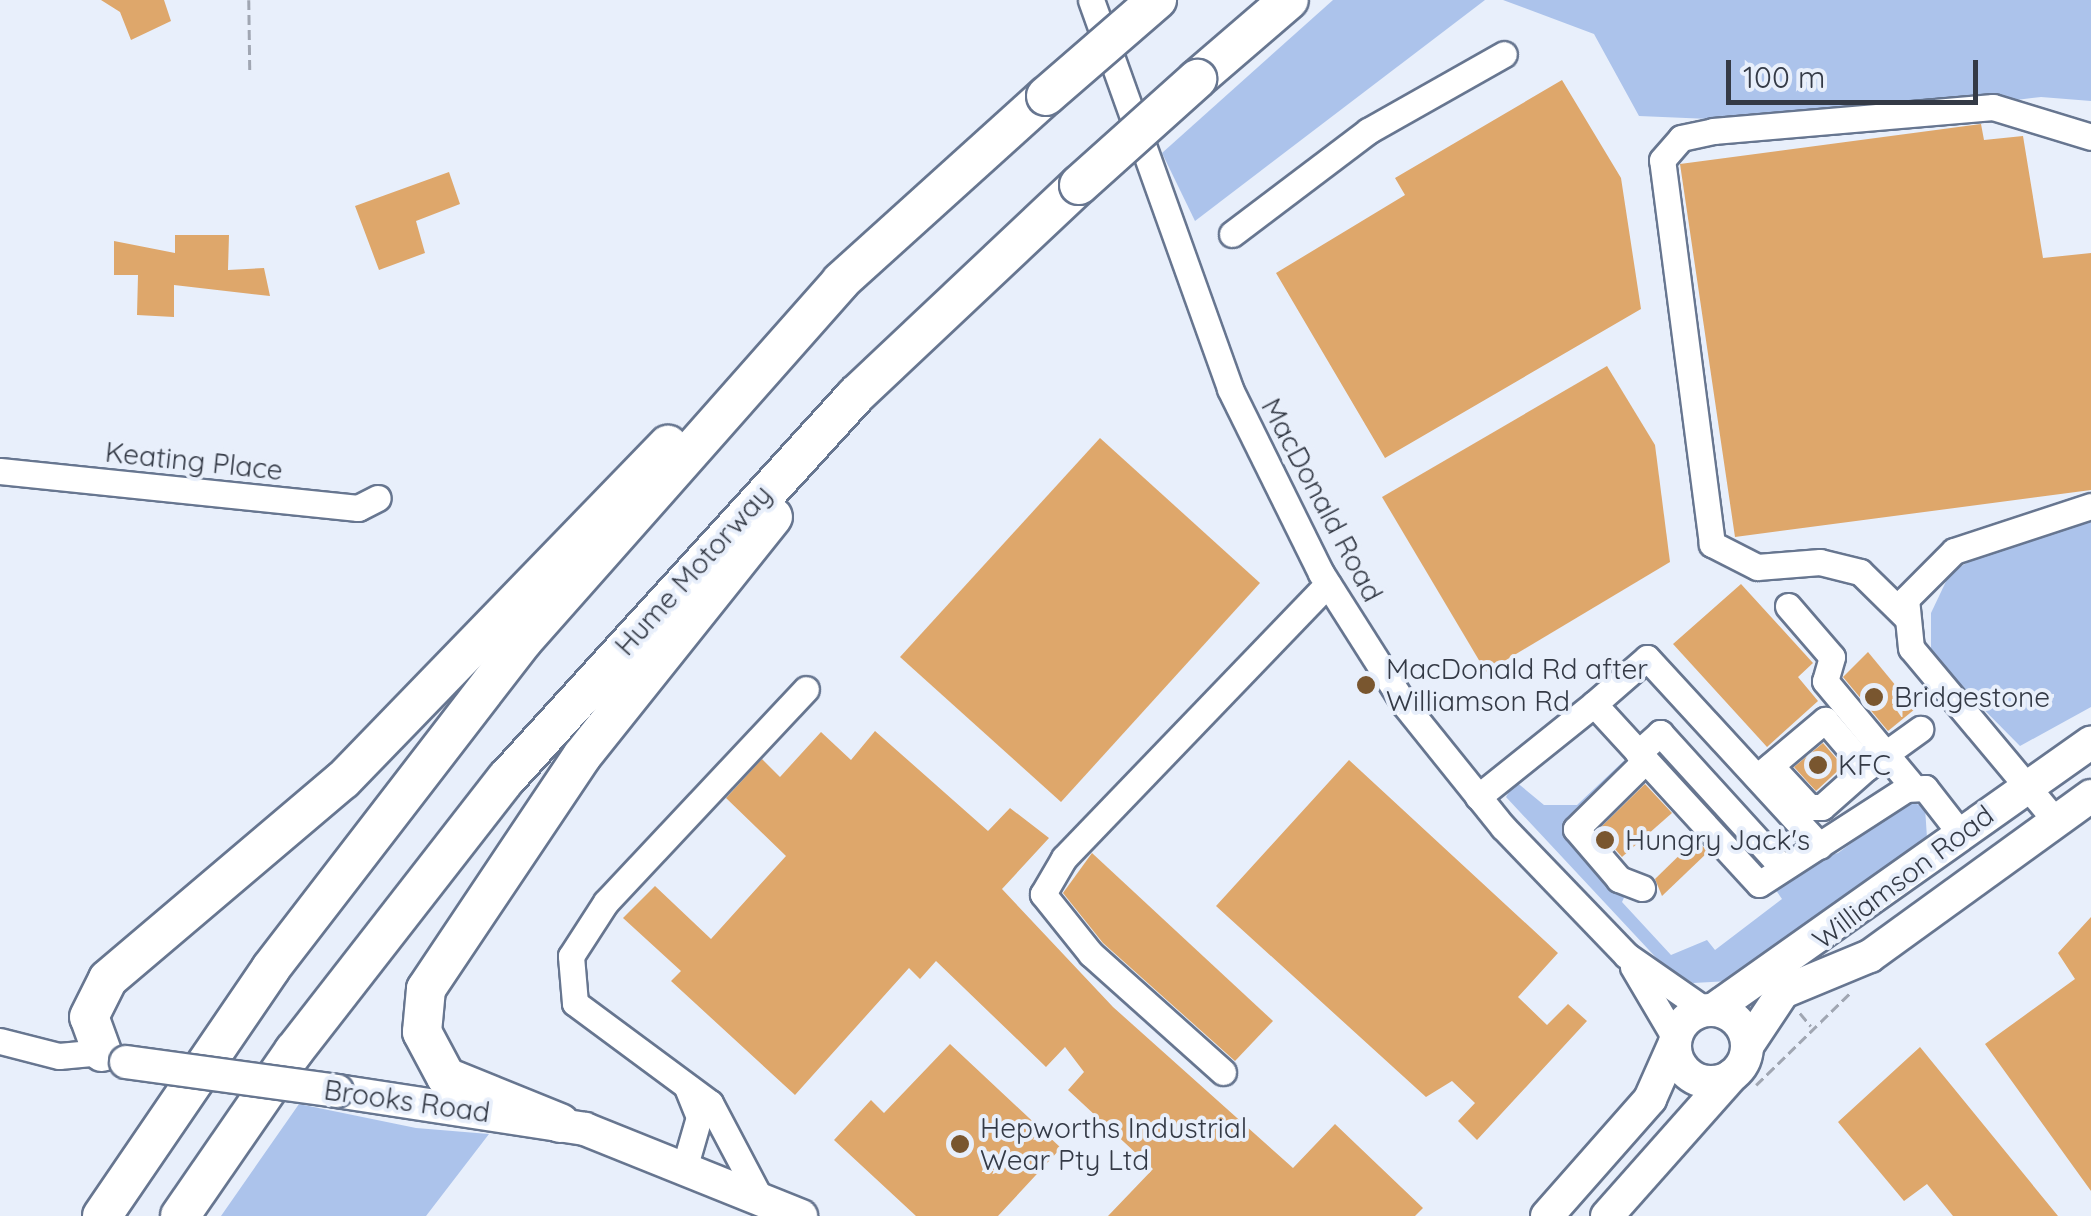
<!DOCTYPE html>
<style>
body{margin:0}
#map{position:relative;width:2091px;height:1216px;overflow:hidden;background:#e8effb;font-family:Quicksand,sans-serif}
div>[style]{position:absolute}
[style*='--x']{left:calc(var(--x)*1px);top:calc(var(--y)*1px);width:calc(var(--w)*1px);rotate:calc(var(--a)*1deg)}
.green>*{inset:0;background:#acc3eb}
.building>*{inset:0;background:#dea76b}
.path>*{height:2.5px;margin-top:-1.25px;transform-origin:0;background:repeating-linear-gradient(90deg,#a0a6b2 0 10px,transparent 0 15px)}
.roads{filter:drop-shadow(2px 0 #677690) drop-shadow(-2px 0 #677690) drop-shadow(0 2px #677690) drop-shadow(0 -2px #677690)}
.minor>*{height:25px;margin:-12.5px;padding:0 12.5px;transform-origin:12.5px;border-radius:12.5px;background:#fff}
.major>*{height:32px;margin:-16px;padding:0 16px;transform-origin:16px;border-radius:16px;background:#fff}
.major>.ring{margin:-16px;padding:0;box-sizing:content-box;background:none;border:32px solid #fff;border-radius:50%}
.highway>*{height:38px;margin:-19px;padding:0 19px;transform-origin:19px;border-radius:19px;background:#fff}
.bridges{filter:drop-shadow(2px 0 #677690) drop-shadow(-2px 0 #677690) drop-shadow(0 2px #677690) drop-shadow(0 -2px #677690)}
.major-bridge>*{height:32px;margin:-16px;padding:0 16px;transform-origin:16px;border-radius:16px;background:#fff}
.highway-bridge>*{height:38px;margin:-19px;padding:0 19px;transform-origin:19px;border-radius:19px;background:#fff}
.dots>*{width:28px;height:28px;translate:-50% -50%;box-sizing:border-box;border:5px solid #e8effb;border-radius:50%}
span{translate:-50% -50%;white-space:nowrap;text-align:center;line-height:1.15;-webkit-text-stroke:8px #e8effb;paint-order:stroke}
.street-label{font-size:28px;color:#343a46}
.poi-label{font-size:28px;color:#343a46}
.left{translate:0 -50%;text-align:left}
.scale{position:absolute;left:1726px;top:60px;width:252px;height:45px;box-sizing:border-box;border:5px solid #343a46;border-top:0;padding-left:12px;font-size:30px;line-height:35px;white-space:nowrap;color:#343a46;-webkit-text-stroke:8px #e8effb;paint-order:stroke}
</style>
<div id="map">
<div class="green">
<div style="clip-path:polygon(1333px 0,1485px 0,1195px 221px,1162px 153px)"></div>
<div style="clip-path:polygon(1503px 0,2091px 0,2091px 101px,2041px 97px,1824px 124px,1639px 116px,1594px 34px)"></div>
<div style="clip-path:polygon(2091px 522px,2091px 707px,2020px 746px,1931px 656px,1931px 613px,1950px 573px,1975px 558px)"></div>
<div style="clip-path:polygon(1630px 755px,1579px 813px,1628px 889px,1622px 902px,1671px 955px,1707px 940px,1715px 950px,1782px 899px,1773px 886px,1804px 862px,1838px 853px,1908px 801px,1925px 807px,1927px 838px,1730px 981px,1693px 983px,1662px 964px,1506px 797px,1515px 781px,1544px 805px,1577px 805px)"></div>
<div style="clip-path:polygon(299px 1104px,416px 1128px,489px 1134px,426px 1216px,221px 1216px)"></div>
</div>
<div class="building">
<div style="clip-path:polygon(101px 0,164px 0,171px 21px,131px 40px,120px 12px)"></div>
<div style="clip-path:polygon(1562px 80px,1621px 178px,1641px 309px,1385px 458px,1276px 273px,1405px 195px,1395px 178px)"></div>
<div style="clip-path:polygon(1981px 124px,1984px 140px,2023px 136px,2043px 258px,2091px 253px,2091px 490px,1735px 537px,1680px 164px)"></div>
<div style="clip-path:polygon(449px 172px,460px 204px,416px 221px,425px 253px,379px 270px,355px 206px)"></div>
<div style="clip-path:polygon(175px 235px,229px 235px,228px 270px,264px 268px,270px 296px,174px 285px,174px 317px,137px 315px,138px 275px,114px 275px,114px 241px,175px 253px)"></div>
<div style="clip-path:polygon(1607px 366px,1655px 445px,1670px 562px,1486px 672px,1382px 497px)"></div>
<div style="clip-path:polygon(1100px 438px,1260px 583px,1061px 802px,900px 657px)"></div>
<div style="clip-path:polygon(1741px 584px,1813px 663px,1798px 677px,1818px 701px,1767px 747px,1673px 644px)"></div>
<div style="clip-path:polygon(1868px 652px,1915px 709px,1888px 731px,1843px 677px)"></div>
<div style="clip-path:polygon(875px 731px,988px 831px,1010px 808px,1049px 838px,1002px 889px,1113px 1007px,1293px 1168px,1335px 1124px,1423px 1208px,1415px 1216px,1108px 1216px,1153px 1169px,1068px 1090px,1084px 1072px,1065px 1047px,1046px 1067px,936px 961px,920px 979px,909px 968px,795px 1095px,671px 981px,681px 971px,623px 918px,655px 886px,711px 939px,786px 856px,726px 798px,762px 759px,780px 777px,821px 732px,851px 760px)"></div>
<div style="clip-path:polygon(1823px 743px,1843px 766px,1816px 791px,1794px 767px)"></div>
<div style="clip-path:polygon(1349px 760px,1558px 953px,1518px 997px,1547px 1025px,1568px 1004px,1587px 1021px,1477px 1140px,1458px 1121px,1475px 1103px,1452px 1081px,1426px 1097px,1216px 906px)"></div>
<div style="clip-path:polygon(1645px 784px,1672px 813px,1622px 857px,1598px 830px)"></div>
<div style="clip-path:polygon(1696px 839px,1708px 852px,1662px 896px,1655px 879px)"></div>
<div style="clip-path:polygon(1092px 853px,1273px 1021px,1235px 1061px,1103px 943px,1063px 893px)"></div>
<div style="clip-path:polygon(2091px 917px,2091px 1191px,1985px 1044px,2075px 979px,2058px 953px)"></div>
<div style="clip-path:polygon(950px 1044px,1061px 1148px,998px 1216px,916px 1216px,834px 1140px,871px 1100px,884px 1113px)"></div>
<div style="clip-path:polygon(1920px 1047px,2058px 1216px,1953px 1216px,1927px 1184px,1904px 1201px,1838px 1122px)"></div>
</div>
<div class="path">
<div style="--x:249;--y:0;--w:73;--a:89.2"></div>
<div style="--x:1800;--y:1013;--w:17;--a:50"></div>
<div style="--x:1756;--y:1085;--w:132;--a:-44.4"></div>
</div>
<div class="roads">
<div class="minor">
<div style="--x:1091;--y:0;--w:413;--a:70.3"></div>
<div style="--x:1230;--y:389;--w:205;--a:63.7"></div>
<div style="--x:1321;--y:573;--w:155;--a:57.6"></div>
<div style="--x:1404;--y:704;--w:158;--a:51.2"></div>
<div style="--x:1503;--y:827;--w:178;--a:46.1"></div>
<div style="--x:1626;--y:955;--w:96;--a:34.8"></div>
<div style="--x:1232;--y:234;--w:171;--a:-37.1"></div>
<div style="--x:1368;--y:131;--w:156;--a:-29.5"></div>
<div style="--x:0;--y:471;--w:360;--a:5.9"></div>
<div style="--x:358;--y:508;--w:22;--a:-27"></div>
<div style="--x:1788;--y:606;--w:67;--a:49.2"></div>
<div style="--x:1832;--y:657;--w:25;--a:106"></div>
<div style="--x:1825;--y:681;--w:139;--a:50.2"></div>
<div style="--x:1905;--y:616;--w:63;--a:-135.6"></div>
<div style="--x:1860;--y:572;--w:41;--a:-166"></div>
<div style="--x:1820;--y:562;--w:63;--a:175.5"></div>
<div style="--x:1757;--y:567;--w:51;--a:-152.9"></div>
<div style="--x:1712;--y:544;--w:387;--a:-97.4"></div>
<div style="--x:1662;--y:160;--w:29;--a:-49"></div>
<div style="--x:1681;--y:138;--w:33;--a:-12"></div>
<div style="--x:1713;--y:131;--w:281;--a:-4.9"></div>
<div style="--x:1993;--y:107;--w:102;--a:17"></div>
<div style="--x:1594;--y:704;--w:70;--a:-41"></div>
<div style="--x:1647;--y:658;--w:255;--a:47.4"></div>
<div style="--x:1638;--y:753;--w:30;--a:-42"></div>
<div style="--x:1660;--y:733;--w:180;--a:47.7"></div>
<div style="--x:1771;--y:766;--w:56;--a:47.2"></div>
<div style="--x:1809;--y:807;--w:13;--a:0"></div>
<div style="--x:1822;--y:807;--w:59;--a:-41.6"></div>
<div style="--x:1757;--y:777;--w:89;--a:-40"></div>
<div style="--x:1825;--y:720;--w:63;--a:49.5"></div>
<div style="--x:1866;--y:768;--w:67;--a:-35.8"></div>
<div style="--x:1478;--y:797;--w:149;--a:-38.7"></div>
<div style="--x:1594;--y:704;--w:244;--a:47.5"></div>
<div style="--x:1759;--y:884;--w:175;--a:-32.9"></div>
<div style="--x:1906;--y:789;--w:19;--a:-3"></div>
<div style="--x:1925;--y:788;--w:57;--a:52.1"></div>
<div style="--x:2055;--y:820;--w:224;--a:-129.9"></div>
<div style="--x:1911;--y:648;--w:49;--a:-95.8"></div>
<div style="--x:1906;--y:599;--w:68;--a:-45"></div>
<div style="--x:1954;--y:551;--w:144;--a:-18.2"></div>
<div style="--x:1642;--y:888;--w:25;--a:-159"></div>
<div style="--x:1619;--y:879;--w:66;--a:-130.7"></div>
<div style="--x:1576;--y:829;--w:97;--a:-44.6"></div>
<div style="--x:1633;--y:967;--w:82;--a:59.4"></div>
<div style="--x:0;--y:1041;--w:61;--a:14.3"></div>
<div style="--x:59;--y:1056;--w:43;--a:-5.3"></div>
<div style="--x:1223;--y:1072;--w:177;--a:-138.2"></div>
<div style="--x:1091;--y:954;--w:77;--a:-128.7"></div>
<div style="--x:1043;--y:894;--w:42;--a:-59.7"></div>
<div style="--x:1064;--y:858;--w:380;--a:-46.1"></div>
<div style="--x:686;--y:1162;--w:47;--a:-73.9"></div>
<div style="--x:699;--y:1117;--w:31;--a:-112"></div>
<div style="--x:758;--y:1194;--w:103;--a:-117.8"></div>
<div style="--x:710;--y:1103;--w:168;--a:-143.5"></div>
<div style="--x:575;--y:1003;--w:47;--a:-94.9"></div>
<div style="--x:571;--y:956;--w:64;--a:-57.1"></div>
<div style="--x:606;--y:902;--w:292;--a:-46.8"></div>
</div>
<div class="major">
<div class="ring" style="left:1675px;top:1010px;width:40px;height:40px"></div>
<div style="--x:1713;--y:1010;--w:463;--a:-35.3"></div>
<div style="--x:1747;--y:1046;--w:65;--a:-56.3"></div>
<div style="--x:1783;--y:992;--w:94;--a:-22.5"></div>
<div style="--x:1870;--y:956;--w:273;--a:-35.9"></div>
<div style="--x:337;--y:1091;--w:251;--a:8.7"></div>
<div style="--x:585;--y:1129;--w:233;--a:21.9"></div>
<div style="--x:1547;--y:1216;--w:156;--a:-48.6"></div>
<div style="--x:1650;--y:1099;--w:59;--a:-66"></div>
<div style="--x:1607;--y:1216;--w:188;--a:-48.4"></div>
</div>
<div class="highway">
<div style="--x:1197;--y:79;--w:121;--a:-40.7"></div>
<div style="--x:102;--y:1052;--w:37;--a:-110"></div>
<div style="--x:89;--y:1017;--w:42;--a:-63.4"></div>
<div style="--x:108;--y:979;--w:308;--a:-40.3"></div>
<div style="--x:343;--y:780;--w:467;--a:-45.9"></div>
<div style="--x:560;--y:1123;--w:123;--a:-158"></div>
<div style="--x:446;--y:1077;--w:51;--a:-118.1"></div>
<div style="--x:422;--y:1032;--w:43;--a:-84.7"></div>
<div style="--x:426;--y:989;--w:280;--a:-56.2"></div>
<div style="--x:582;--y:756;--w:306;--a:-51.4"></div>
<div style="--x:102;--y:1216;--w:300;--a:-55.7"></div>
<div style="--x:271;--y:968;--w:413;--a:-52.4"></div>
<div style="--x:523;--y:641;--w:480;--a:-48.5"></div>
<div style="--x:841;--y:281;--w:276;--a:-42.1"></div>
<div style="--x:180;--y:1216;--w:201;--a:-55.4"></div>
<div style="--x:294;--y:1051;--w:345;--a:-52.1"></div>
<div style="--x:506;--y:779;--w:520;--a:-47.65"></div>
<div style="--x:856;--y:395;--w:306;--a:-43.3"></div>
</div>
</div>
<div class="bridges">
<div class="major-bridge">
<div style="--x:126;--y:1062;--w:213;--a:7.8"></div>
</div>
<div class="highway-bridge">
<div style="--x:1046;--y:96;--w:147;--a:-40.9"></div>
<div style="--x:1079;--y:185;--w:159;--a:-41.9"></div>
</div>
</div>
<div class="dots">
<div style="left:1366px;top:685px;background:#79562f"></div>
<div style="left:1874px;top:697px;background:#79562f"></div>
<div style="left:1818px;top:765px;background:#79562f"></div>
<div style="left:1605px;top:840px;background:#79562f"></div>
<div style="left:960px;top:1144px;background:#79562f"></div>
</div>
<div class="street-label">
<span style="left:194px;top:461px;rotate:6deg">Keating Place</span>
<span style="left:1322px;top:500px;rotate:62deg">MacDonald Road</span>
<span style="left:693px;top:570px;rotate:-48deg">Hume Motorway</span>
<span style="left:1903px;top:877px;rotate:-37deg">Williamson Road</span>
<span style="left:407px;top:1101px;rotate:8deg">Brooks Road</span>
</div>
<div class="poi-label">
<span class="left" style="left:1386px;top:685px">MacDonald Rd after<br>Williamson Rd</span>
<span class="left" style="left:1894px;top:697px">Bridgestone</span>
<span class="left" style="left:1838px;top:765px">KFC</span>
<span class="left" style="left:1625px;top:840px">Hungry Jack's</span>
<span class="left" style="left:980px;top:1144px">Hepworths Industrial<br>Wear Pty Ltd</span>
</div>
<div class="scale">100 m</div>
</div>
